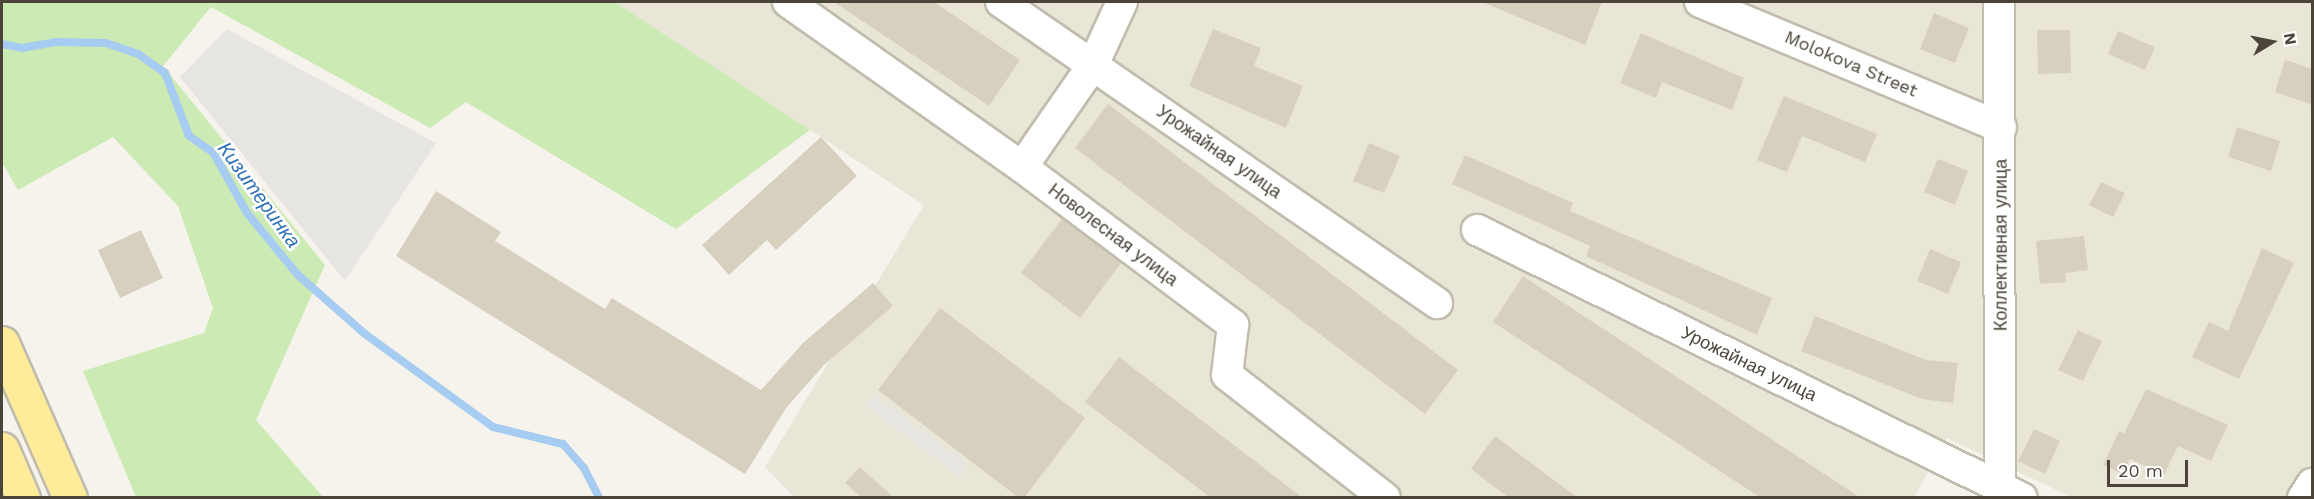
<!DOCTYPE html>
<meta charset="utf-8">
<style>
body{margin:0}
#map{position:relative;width:2314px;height:499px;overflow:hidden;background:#f5f3eb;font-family:"Work Sans",sans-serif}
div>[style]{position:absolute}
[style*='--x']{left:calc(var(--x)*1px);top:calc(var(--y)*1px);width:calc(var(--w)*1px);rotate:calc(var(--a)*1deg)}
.residential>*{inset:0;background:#e9e6d8}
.green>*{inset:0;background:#cceab3}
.parking>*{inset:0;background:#e7e5e2}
.stream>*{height:8px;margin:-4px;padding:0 4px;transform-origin:4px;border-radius:4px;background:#a7ccf2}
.building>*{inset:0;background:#d7d0bf}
.roads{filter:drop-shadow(2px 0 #c1bcad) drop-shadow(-2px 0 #c1bcad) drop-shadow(0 2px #c1bcad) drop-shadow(0 -2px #c1bcad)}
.minor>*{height:30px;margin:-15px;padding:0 15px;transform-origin:15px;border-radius:15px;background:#fff}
.major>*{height:33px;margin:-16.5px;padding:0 16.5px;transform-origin:16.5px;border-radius:16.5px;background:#ffec9a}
span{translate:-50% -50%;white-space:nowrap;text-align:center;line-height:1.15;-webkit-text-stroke:5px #fff;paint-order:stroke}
.street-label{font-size:18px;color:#4a4538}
.water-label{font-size:20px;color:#2e71b9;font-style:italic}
.frame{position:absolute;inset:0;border:3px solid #4a4538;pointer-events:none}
.north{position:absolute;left:2242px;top:12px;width:60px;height:60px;-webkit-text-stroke:4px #fff;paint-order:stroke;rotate:80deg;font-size:16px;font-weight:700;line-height:24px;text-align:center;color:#4a4538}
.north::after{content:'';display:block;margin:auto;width:21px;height:27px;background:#4a4538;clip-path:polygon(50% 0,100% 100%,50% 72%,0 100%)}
.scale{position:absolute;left:2107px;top:460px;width:81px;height:27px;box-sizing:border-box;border:3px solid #4a4538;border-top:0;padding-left:8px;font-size:18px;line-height:21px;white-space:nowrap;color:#4a4538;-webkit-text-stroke:4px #fff;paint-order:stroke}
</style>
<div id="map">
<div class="residential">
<div style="clip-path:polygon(615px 2px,2312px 2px,2312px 463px,2291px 497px,2071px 497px,1947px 438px,1914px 497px,794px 497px,765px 467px,924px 205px)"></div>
</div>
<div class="green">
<div style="clip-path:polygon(2px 2px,615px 2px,810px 130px,676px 229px,466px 102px,430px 128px,211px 7px,163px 66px,325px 265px,256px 420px,323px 497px,136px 497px,83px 371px,204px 333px,213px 308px,178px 206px,113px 137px,18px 190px,2px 162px)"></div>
</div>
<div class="parking">
<div style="clip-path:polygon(227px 29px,436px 143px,345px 281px,180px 77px)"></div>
<div style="clip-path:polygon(875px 395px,968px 465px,960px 477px,866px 406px)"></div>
</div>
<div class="stream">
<div style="--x:2;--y:44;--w:20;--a:11"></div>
<div style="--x:22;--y:48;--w:34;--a:-10"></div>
<div style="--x:55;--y:42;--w:51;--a:1.1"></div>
<div style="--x:106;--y:43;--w:34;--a:19"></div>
<div style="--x:138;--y:54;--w:33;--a:35"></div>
<div style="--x:165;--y:73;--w:67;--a:69.1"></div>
<div style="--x:189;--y:136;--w:29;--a:34"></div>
<div style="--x:213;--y:152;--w:70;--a:60.9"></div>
<div style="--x:247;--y:213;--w:80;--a:50.6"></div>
<div style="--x:298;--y:275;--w:89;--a:41.4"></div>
<div style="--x:365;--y:334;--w:158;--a:36"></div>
<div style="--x:493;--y:427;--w:72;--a:13.7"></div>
<div style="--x:563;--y:444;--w:32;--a:49"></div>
<div style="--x:584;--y:468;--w:34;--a:63"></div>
</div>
<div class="building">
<div style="clip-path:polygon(834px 2px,934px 2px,1020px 60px,989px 106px)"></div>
<div style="clip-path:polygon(1482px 2px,1602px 2px,1585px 45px)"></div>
<div style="clip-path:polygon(1934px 13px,1969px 28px,1955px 63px,1920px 49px)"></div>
<div style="clip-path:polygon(1213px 29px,1261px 48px,1254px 66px,1303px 86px,1286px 128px,1189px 86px)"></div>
<div style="clip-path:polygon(2037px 30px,2070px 30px,2071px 73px,2038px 74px)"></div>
<div style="clip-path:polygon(2118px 31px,2155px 47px,2145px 70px,2108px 54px)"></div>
<div style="clip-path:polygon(1641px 33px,1744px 78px,1732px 110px,1662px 82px,1656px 98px,1620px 83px)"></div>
<div style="clip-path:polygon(2285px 60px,2313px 69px,2313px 105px,2275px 92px)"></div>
<div style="clip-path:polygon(1784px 96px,1877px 134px,1865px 162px,1802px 136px,1787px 172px,1757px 160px)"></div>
<div style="clip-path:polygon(1108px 104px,1458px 370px,1425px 414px,1075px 148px)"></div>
<div style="clip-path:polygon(2237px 127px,2280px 141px,2271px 171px,2228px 157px)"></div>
<div style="clip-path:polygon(821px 137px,857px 176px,776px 250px,767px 240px,729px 275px,702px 245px)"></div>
<div style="clip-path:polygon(1369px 143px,1400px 156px,1384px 193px,1353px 181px)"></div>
<div style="clip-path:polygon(1465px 155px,1573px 203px,1570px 211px,1772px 298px,1757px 335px,1586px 256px,1590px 246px,1452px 184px)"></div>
<div style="clip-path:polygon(1938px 159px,1968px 171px,1955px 205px,1924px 192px)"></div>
<div style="clip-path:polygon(2101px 182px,2125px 193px,2113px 217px,2089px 205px)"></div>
<div style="clip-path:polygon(436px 191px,501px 232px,495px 241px,605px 309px,612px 298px,761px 390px,803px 343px,873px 283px,893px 306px,824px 365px,786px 408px,745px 474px,396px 256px)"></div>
<div style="clip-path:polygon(1062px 219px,1121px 263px,1080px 318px,1021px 273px)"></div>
<div style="clip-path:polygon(141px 230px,163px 278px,120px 298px,98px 250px)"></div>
<div style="clip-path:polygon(2084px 236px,2088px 270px,2065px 273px,2066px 282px,2040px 284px,2036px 241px)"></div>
<div style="clip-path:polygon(2262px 248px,2294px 263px,2239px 379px,2192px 357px,2209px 322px,2228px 331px)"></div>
<div style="clip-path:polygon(1930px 249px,1961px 262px,1948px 294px,1917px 281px)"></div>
<div style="clip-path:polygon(1523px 276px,1861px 498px,1761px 498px,1493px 322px)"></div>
<div style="clip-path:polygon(940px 308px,1085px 418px,1024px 498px,1019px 498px,878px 390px)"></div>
<div style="clip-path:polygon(1815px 316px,1926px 360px,1958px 363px,1953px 403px,1922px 399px,1801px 351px)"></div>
<div style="clip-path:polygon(2078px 330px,2102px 341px,2083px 381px,2058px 370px)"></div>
<div style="clip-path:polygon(1119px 357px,1303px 498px,1211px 498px,1085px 402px)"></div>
<div style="clip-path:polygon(2146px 389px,2228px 425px,2211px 461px,2178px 446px,2164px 475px,2130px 459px,2123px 474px,2103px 465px,2119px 431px,2124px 434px)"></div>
<div style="clip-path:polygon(2034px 429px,2060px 441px,2045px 474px,2018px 461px)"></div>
<div style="clip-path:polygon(1495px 436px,1578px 498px,1509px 498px,1471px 469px)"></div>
<div style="clip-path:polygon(860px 467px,894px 498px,862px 498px,845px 483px)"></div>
</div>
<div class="roads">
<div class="minor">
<div style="--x:788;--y:2;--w:286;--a:35.2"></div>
<div style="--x:1022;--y:167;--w:264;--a:36.8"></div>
<div style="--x:1233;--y:325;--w:50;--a:96.8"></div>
<div style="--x:1227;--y:375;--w:200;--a:37.9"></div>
<div style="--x:1001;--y:2;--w:530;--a:34.62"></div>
<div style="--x:1700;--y:2;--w:326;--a:22.6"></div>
<div style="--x:1999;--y:2;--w:486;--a:89.9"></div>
<div style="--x:1022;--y:167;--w:124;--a:-55.2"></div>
<div style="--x:1093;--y:65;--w:69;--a:-65.3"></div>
<div style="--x:1477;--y:230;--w:607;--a:26.19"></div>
<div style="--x:2303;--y:498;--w:17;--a:-57"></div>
</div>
<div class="major">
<div style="--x:2;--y:343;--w:169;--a:66.3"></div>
<div style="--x:2;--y:449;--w:53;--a:66.8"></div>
</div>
</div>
<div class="street-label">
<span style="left:1851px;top:64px;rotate:23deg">Molokova Street</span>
<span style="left:1219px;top:152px;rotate:35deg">Урожайная улица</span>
<span style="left:1113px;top:235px;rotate:37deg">Новолесная улица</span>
<span style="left:2001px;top:245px;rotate:-90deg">Коллективная улица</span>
<span style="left:1749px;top:364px;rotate:26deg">Урожайная улица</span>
</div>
<div class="water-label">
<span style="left:259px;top:195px;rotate:54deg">Кизитеринка</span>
</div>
<div class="frame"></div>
<div class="north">N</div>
<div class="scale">20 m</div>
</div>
